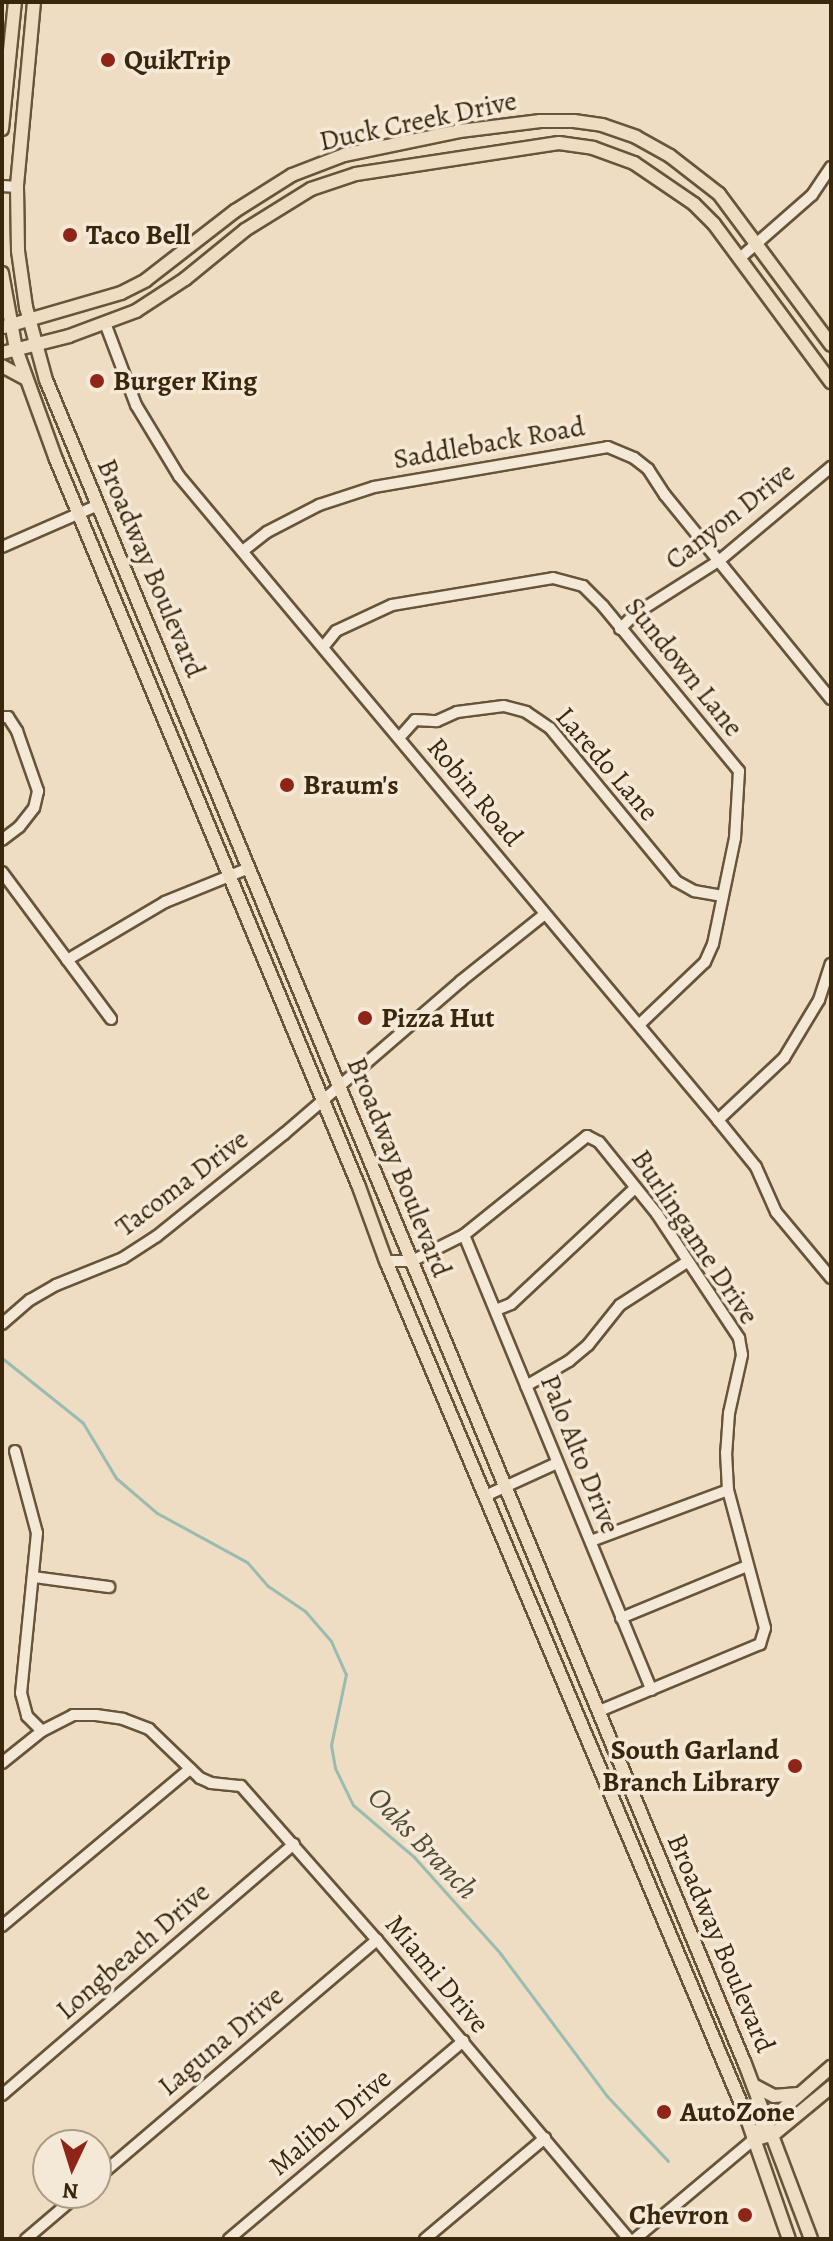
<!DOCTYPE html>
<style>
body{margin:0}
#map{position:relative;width:833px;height:2241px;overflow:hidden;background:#eeddc2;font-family:Alegreya,serif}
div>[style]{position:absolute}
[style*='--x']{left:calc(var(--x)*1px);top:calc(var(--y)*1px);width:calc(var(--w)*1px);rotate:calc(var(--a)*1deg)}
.stream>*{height:3px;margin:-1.5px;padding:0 1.5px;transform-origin:1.5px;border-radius:1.5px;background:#99bcb1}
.roads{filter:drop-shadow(2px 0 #675439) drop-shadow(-2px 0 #675439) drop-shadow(0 2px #675439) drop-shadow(0 -2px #675439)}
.minor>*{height:10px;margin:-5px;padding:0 5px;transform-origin:5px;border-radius:5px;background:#f4e9d7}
.major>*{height:12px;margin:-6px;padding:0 6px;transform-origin:6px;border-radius:6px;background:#eeddc2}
.dots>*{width:22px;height:22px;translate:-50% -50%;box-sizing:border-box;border:4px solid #f4e9d7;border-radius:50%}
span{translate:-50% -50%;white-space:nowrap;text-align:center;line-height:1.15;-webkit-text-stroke:7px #f4e9d7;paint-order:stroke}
.poi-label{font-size:28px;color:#3a270b;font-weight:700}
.left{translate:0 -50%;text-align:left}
.right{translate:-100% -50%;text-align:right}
.street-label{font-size:28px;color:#3a270b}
.water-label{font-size:30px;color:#524c34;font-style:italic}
.frame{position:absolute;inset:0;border:4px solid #3a270b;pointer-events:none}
.north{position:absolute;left:32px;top:2129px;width:80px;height:80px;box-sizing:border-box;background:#f4e9d7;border:2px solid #aa9b85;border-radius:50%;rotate:184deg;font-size:22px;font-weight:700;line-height:32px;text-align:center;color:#3a270b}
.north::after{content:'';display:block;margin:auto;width:28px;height:36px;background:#8f2418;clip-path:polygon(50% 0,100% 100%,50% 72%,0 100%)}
</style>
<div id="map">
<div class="stream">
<div style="--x:2;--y:1358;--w:104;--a:38.7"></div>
<div style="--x:83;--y:1423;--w:64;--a:59"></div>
<div style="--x:116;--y:1478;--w:54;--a:40.5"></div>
<div style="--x:157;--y:1513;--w:102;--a:28.6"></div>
<div style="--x:247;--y:1562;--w:32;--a:49"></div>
<div style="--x:268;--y:1586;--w:45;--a:34"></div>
<div style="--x:305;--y:1611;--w:40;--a:49"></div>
<div style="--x:331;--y:1641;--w:36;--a:66"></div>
<div style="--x:346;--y:1674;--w:73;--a:101.9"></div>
<div style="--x:331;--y:1745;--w:23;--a:80"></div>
<div style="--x:335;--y:1768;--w:41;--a:64.1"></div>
<div style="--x:353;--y:1805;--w:80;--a:40.4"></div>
<div style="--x:414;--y:1857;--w:129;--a:48.1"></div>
<div style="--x:500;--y:1953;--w:179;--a:53.2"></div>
<div style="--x:607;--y:2096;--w:89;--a:46.8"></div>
</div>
<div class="roads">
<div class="minor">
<div style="--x:2;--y:186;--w:15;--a:4"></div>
<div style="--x:740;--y:258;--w:96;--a:-41.2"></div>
<div style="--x:812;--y:195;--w:34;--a:-56"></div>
<div style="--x:105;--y:323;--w:88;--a:69.3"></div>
<div style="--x:136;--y:405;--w:83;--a:58.8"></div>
<div style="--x:179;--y:476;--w:840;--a:50.07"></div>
<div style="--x:718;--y:1120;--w:60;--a:51"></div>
<div style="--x:756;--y:1167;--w:49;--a:66"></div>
<div style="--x:776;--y:1212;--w:86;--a:50.2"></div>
<div style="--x:2;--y:547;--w:105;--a:-23.6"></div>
<div style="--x:244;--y:550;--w:29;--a:-38"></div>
<div style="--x:267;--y:532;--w:59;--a:-27.4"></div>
<div style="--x:319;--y:505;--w:58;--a:-18.1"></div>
<div style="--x:374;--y:487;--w:237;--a:-9.7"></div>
<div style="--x:608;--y:447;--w:28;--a:23"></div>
<div style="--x:634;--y:458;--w:18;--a:38"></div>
<div style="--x:648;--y:469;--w:31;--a:57"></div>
<div style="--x:665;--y:495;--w:263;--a:50.9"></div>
<div style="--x:620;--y:629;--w:21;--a:-45"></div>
<div style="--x:635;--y:614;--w:101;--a:-32.4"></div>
<div style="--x:720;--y:560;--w:145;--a:-40"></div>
<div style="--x:324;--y:646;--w:19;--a:-51"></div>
<div style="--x:336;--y:631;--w:62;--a:-24.9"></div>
<div style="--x:392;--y:605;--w:163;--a:-9.5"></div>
<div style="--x:553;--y:578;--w:31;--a:15"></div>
<div style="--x:583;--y:586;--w:28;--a:45"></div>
<div style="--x:603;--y:606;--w:214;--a:50.5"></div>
<div style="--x:739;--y:771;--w:67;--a:93.4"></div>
<div style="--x:735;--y:838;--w:108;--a:101.7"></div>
<div style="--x:713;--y:944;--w:20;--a:114"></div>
<div style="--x:705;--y:962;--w:90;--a:136.4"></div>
<div style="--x:2;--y:717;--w:6;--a:0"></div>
<div style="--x:8;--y:717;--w:17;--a:57"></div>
<div style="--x:17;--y:731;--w:64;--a:70.7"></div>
<div style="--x:38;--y:791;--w:17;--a:103"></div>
<div style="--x:34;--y:808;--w:24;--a:128"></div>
<div style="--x:19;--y:827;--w:21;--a:143"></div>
<div style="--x:399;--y:738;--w:24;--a:-48"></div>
<div style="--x:415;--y:720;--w:22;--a:3"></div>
<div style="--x:437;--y:721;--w:22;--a:-24"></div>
<div style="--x:457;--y:712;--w:47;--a:-7.3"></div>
<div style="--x:504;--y:706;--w:23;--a:15"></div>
<div style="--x:526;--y:712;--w:29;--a:34"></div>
<div style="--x:550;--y:728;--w:198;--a:50.5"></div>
<div style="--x:676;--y:881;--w:21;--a:29"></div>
<div style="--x:694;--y:891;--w:29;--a:10"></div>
<div style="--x:2;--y:872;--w:183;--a:53.4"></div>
<div style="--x:67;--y:960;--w:114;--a:-30.6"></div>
<div style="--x:165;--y:902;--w:91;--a:-22"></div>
<div style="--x:718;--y:1120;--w:91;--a:-43.2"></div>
<div style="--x:784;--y:1058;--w:68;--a:-58.9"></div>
<div style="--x:819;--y:1000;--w:38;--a:-72"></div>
<div style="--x:464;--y:1235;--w:492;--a:67.6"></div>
<div style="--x:386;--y:1261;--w:26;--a:0"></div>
<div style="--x:412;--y:1261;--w:58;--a:-26.6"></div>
<div style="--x:464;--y:1235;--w:158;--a:-38.8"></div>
<div style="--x:587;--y:1136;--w:13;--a:27"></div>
<div style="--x:599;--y:1142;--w:92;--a:51.1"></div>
<div style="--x:657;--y:1214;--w:149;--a:56.5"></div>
<div style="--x:739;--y:1338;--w:17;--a:80"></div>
<div style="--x:742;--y:1355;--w:59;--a:102.6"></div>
<div style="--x:729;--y:1413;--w:39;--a:94"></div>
<div style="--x:726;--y:1452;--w:38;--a:87"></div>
<div style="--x:728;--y:1490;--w:143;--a:75"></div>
<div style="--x:765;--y:1628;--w:17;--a:107"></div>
<div style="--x:760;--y:1644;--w:174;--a:157.4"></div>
<div style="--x:496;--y:1310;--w:16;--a:-22"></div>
<div style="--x:511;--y:1304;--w:170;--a:-43.1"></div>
<div style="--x:2;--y:1324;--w:37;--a:-41"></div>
<div style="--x:30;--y:1300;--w:30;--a:-30"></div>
<div style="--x:56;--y:1285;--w:72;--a:-21.9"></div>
<div style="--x:123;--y:1258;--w:40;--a:-32.9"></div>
<div style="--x:157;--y:1236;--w:163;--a:-38.8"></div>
<div style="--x:284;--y:1134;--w:234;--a:-40.8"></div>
<div style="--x:461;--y:981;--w:107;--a:-38.6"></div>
<div style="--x:526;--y:1386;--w:50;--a:-30.2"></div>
<div style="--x:569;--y:1361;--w:25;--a:-40"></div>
<div style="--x:588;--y:1345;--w:51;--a:-51.3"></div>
<div style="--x:620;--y:1305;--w:80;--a:-32.7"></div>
<div style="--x:15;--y:1451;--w:85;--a:75"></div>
<div style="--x:37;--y:1533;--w:161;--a:95.7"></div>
<div style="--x:21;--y:1693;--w:24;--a:75"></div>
<div style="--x:27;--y:1716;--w:21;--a:45"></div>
<div style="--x:485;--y:1496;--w:79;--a:-24.6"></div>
<div style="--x:591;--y:1541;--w:146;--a:-20.4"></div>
<div style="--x:34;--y:1577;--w:76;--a:7.6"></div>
<div style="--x:621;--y:1618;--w:136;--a:-22.4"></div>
<div style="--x:2;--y:1763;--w:51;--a:-38.7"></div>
<div style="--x:42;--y:1731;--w:35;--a:-27"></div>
<div style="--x:73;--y:1715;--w:23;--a:0"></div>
<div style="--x:96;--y:1715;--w:27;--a:8"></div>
<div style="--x:123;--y:1719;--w:28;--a:21"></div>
<div style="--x:149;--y:1729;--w:71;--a:43.9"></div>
<div style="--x:200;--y:1778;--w:12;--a:24"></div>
<div style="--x:211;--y:1783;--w:30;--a:6"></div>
<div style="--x:241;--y:1786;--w:205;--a:48.6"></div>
<div style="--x:377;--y:1940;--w:391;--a:49.9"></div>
<div style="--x:2;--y:1926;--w:245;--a:-39.9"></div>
<div style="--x:2;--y:2095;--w:385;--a:-40.7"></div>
<div style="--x:96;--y:2179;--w:369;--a:-40.4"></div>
<div style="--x:26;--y:2239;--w:71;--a:-40.4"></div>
<div style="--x:229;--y:2239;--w:307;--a:-40.2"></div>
<div style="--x:425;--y:2239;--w:157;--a:-40.1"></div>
<div style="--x:635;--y:2239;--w:154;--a:-40"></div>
</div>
<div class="major">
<div style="--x:34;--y:2;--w:186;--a:95.3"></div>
<div style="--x:17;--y:187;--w:64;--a:89.1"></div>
<div style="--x:18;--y:251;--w:57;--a:81.9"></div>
<div style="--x:26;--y:307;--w:76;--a:74.7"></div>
<div style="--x:46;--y:380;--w:1823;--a:67.46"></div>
<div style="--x:745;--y:2064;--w:187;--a:69.3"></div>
<div style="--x:2;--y:129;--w:128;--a:-84.2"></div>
<div style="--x:2;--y:273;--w:77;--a:79.6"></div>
<div style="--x:16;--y:349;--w:115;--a:70.1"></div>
<div style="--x:55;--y:457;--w:791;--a:67.39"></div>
<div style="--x:359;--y:1187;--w:79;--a:70"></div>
<div style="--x:386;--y:1261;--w:925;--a:67.15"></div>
<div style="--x:745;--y:2113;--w:133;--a:70.8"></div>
<div style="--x:4;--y:327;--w:122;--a:-16.2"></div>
<div style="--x:121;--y:293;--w:28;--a:-27"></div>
<div style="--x:146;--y:280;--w:113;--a:-37.8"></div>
<div style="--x:235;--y:211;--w:67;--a:-32.3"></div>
<div style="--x:292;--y:175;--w:56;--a:-21"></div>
<div style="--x:344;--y:155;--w:118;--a:-11.7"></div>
<div style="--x:460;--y:131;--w:81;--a:-7.1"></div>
<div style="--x:540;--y:121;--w:34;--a:0"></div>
<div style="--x:574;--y:121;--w:28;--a:8"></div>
<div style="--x:602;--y:125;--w:36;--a:19"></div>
<div style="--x:636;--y:137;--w:39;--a:29"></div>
<div style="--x:670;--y:156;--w:62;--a:37.8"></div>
<div style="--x:719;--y:194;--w:188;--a:53.4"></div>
<div style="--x:2;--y:353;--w:69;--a:-14.2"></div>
<div style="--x:69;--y:336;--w:72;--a:-20.5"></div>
<div style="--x:136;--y:311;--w:59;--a:-33.1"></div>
<div style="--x:185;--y:279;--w:77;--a:-39.2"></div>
<div style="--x:245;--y:230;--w:78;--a:-31.8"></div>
<div style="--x:311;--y:189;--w:47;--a:-18.4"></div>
<div style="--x:356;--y:174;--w:205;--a:-8.7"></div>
<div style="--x:559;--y:143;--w:34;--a:8"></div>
<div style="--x:593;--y:148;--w:44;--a:20.1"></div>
<div style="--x:634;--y:163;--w:73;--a:34.3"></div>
<div style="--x:694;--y:204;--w:28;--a:45"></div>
<div style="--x:714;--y:224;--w:197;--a:53.5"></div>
<div style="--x:2;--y:366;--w:27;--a:28"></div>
<div style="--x:755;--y:2086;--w:21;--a:28"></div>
<div style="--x:774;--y:2096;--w:24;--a:-5"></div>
<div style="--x:753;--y:2140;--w:14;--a:-56"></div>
<div style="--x:761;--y:2128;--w:93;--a:-41.1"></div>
<div style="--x:753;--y:2140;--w:22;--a:-16"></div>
<div style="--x:774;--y:2134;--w:74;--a:-39.5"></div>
</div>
</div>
<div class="dots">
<div style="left:108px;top:60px;background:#8f2418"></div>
<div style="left:70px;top:235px;background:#8f2418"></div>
<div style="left:97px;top:381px;background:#8f2418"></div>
<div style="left:287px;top:785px;background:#8f2418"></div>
<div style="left:365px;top:1018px;background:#8f2418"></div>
<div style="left:795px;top:1766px;background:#8f2418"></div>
<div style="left:664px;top:2112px;background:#8f2418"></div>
<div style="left:745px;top:2215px;background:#8f2418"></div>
</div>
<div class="poi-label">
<span class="left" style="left:124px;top:60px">QuikTrip</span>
<span class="left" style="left:86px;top:235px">Taco Bell</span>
<span class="left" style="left:113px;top:381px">Burger King</span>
<span class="left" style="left:303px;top:785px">Braum's</span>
<span class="left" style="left:381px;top:1018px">Pizza Hut</span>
<span class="right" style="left:779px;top:1766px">South Garland<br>Branch Library</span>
<span class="left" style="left:680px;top:2112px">AutoZone</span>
<span class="right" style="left:729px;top:2215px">Chevron</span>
</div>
<div class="street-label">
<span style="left:418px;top:121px;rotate:-12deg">Duck Creek Drive</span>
<span style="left:489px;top:443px;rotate:-10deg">Saddleback Road</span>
<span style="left:730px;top:516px;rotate:-38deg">Canyon Drive</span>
<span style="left:151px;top:568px;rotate:67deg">Broadway Boulevard</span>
<span style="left:684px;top:667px;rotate:51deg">Sundown Lane</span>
<span style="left:607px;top:764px;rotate:49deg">Laredo Lane</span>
<span style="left:475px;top:792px;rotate:50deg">Robin Road</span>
<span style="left:399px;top:1167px;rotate:68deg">Broadway Boulevard</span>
<span style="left:182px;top:1183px;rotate:-37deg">Tacoma Drive</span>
<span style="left:695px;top:1237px;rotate:56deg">Burlingame Drive</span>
<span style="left:580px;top:1454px;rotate:68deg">Palo Alto Drive</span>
<span style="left:721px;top:1943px;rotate:67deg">Broadway Boulevard</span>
<span style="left:133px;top:1951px;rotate:-41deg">Longbeach Drive</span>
<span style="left:437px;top:1974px;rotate:50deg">Miami Drive</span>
<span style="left:221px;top:2041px;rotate:-40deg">Laguna Drive</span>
<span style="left:330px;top:2122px;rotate:-40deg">Malibu Drive</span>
</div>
<div class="water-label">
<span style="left:423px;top:1843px;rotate:46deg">Oaks Branch</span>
</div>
<div class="frame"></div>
<div class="north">N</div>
</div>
